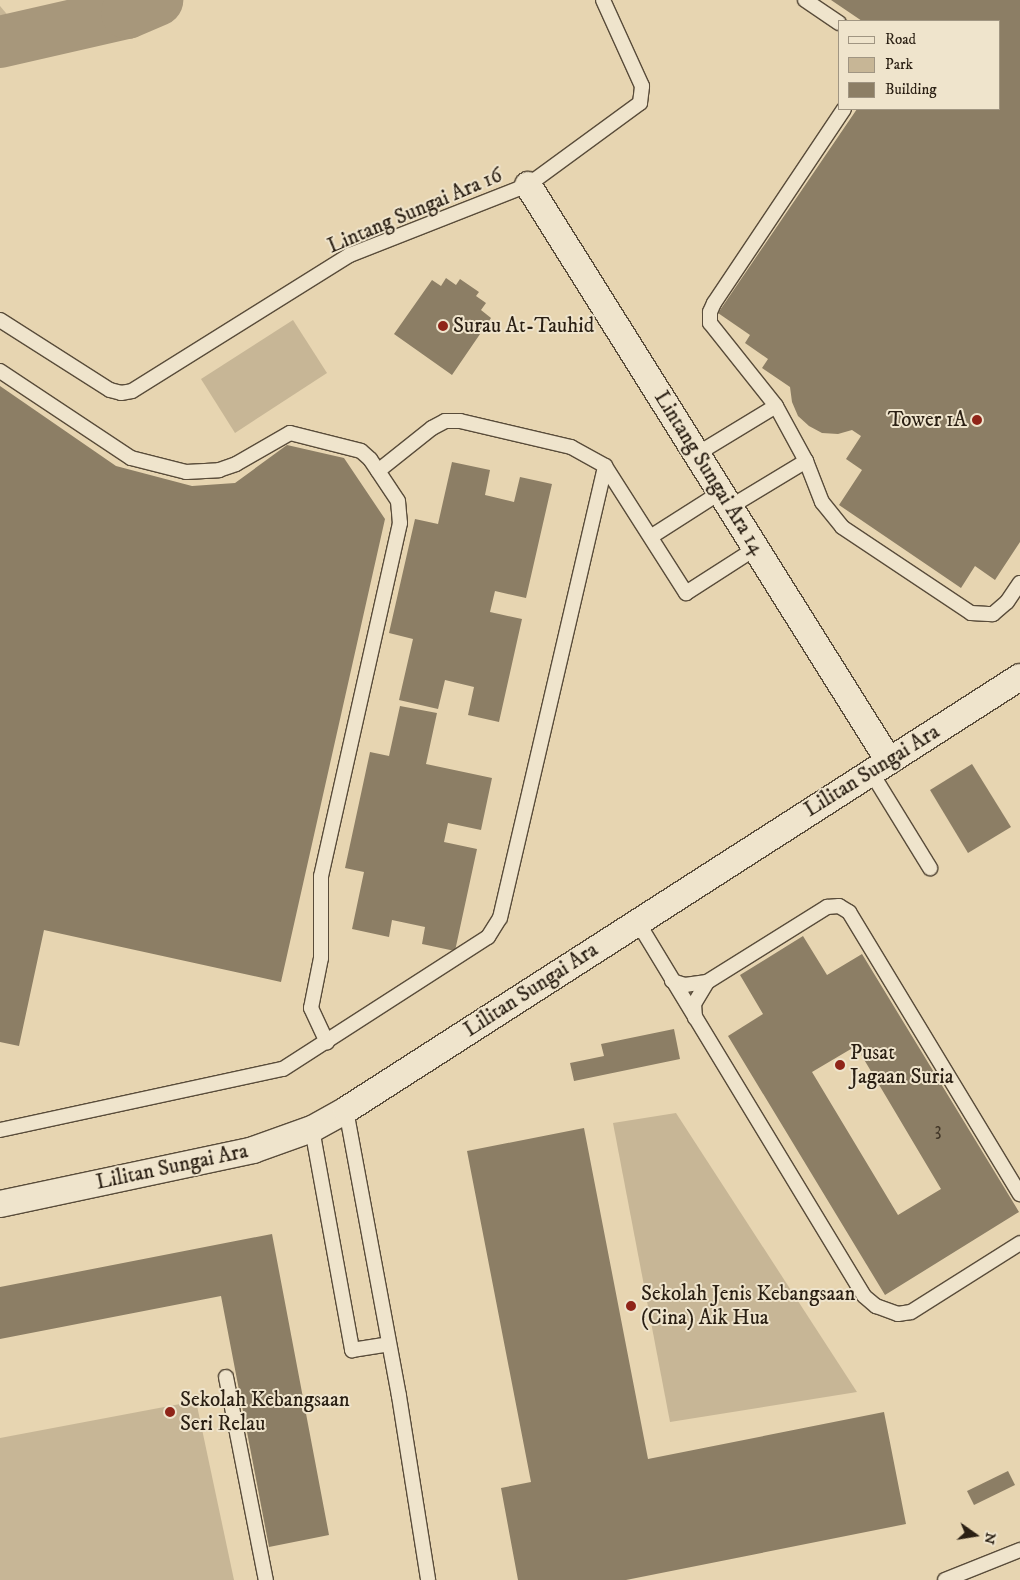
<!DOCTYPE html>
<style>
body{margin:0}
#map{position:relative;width:1020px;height:1580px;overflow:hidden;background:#e7d5b1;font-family:"IM FELL DW Pica",serif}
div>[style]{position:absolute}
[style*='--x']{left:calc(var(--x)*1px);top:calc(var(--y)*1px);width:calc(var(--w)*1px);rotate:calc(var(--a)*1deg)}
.green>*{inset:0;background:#c7b696}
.river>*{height:52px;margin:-26px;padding:0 26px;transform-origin:26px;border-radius:26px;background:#a7977b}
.building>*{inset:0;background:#8c7e65}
.roads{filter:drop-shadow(1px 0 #594c3a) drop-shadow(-1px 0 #594c3a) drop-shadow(0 1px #594c3a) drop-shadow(0 -1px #594c3a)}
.lane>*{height:14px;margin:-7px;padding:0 7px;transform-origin:7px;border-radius:7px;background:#efe4cc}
.street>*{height:26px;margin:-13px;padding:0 13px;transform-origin:13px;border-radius:13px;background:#efe4cc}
.dots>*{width:14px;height:14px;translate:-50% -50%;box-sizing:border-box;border:2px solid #efe4cc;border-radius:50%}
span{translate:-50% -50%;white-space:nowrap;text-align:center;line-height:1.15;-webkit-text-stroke:4px #efe4cc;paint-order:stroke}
.number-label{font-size:19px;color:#423728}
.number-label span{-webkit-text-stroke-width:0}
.street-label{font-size:21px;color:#2a1f13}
.poi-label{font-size:21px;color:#2a1f13}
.left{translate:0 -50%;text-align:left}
.right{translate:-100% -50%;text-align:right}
.legend{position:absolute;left:838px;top:20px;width:162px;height:90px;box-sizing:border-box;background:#efe4cc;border:1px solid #a09582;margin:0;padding:6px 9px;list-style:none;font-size:15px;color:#2a1f13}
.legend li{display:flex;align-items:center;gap:10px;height:25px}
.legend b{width:25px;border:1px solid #a09582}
.north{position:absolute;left:950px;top:1510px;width:50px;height:50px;-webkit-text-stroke:4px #efe4cc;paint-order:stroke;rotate:103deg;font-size:14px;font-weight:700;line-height:20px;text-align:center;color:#2a1f13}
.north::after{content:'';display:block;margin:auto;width:18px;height:22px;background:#2a1f13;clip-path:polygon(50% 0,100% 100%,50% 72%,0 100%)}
</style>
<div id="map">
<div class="green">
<div style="clip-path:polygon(0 6px,11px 19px,0 22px)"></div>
<div style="clip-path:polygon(293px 320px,327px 373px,235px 433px,201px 379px)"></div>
<div style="clip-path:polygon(676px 1113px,857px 1392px,670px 1422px,613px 1123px)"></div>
<div style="clip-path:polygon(196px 1401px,234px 1580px,0 1580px,0 1438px)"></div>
</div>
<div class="river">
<div style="--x:0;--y:42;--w:130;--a:-12.9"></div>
<div style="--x:127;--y:13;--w:33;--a:-23"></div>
</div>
<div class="building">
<div style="clip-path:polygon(831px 0,1020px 0,1020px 542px,995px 580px,975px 566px,961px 588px,839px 505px,862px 470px,846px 459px,861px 436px,852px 430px,838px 434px,822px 433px,809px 426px,798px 416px,792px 402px,790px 387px,762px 368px,768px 359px,745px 343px,750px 335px,718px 313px,857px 109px,999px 109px,999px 21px,862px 21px)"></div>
<div style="clip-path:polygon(446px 278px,456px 285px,460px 279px,479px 292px,476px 296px,486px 303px,481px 310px,491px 318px,452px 375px,394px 334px,432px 280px,441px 286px)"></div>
<div style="clip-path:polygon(0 386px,116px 466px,192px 486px,235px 483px,287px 445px,344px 458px,385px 519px,281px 982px,44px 930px,19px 1046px,0 1042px)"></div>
<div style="clip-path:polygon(452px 462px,490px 470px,485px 495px,514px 502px,520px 477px,552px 484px,526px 598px,495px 591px,490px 612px,522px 619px,499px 722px,468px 715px,474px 687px,445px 680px,438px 709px,399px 700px,413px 639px,389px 633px,415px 519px,438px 524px)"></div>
<div style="clip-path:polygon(400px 706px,437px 713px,426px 764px,492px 778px,481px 830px,448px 823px,444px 842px,477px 849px,455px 951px,422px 944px,425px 927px,392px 920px,389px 937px,352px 929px,364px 872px,345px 868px,370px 752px,389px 756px)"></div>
<div style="clip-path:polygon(972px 764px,1011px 827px,968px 853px,930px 790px)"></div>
<div style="clip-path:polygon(evenodd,803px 936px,827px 975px,862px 954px,1019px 1212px,885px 1295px,728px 1036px,763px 1014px,740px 975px,803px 936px,856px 1046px,941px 1189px,898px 1215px,812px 1072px,856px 1046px)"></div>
<div style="clip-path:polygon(674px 1029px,680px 1059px,574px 1081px,570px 1063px,604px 1056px,601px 1044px)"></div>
<div style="clip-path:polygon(584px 1128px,648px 1459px,884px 1412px,906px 1524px,626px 1580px,518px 1580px,501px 1488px,531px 1482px,467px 1151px)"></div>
<div style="clip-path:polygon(272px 1234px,329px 1535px,269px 1547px,221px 1296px,0 1339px,0 1287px)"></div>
<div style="clip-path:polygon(1008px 1471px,1015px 1485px,974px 1505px,967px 1491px)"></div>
</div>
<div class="roads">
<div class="lane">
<div style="--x:805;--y:0;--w:41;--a:34.1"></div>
<div style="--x:844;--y:109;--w:234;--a:123.8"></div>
<div style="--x:714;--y:303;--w:10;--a:114"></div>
<div style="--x:710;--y:312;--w:11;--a:90"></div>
<div style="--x:710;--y:323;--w:106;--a:51.5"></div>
<div style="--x:776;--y:406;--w:63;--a:61.4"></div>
<div style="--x:806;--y:461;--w:44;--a:68.7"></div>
<div style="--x:822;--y:502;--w:32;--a:51"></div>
<div style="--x:842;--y:527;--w:155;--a:33.7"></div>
<div style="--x:971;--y:613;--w:22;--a:3"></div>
<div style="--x:993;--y:614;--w:18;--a:-41"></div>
<div style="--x:1007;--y:602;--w:23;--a:-56"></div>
<div style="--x:0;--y:320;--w:130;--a:32.5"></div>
<div style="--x:110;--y:390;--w:11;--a:15"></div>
<div style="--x:121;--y:393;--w:11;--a:-10"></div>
<div style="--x:132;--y:391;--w:257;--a:-32"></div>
<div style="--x:350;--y:255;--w:191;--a:-21.5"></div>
<div style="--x:528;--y:185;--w:139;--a:-36.2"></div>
<div style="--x:640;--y:103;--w:17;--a:-83"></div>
<div style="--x:642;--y:86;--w:94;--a:-114.4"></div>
<div style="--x:0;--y:371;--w:157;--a:33.6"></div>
<div style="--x:131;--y:458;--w:57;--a:14.3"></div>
<div style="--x:186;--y:472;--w:33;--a:-3"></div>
<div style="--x:219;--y:470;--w:18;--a:-19"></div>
<div style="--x:236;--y:464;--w:62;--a:-29.9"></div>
<div style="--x:290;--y:433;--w:73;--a:14.2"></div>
<div style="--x:361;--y:451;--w:12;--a:42"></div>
<div style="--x:370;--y:459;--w:50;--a:56.3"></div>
<div style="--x:398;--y:501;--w:22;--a:85"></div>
<div style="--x:400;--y:523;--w:362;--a:102.6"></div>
<div style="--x:321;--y:876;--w:82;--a:90"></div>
<div style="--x:321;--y:958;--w:51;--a:101.3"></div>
<div style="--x:311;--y:1008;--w:38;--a:65"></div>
<div style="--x:697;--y:454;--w:92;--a:-31.3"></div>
<div style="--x:378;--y:471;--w:69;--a:-38.5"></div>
<div style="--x:432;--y:428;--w:15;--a:-28"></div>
<div style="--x:445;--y:421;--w:15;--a:0"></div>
<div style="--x:460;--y:421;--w:114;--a:13.2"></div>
<div style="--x:571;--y:447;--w:39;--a:29"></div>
<div style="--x:605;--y:466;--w:151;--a:57.5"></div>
<div style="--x:686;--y:593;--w:83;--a:-32.7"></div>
<div style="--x:730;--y:507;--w:89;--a:-31.2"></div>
<div style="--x:652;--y:536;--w:82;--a:-32.5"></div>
<div style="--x:871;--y:772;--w:113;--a:58.4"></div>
<div style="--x:637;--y:921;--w:438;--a:58.8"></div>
<div style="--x:864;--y:1296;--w:16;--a:40"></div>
<div style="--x:876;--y:1306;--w:23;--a:20"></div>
<div style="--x:898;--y:1314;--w:13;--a:-9"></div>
<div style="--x:911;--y:1312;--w:129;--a:-32.3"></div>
<div style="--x:672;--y:981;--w:14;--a:17"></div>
<div style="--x:685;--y:985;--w:22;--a:-8"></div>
<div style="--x:707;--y:982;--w:142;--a:-32"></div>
<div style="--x:827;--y:907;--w:12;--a:-5"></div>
<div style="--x:839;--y:906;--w:12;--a:31"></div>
<div style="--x:849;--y:912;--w:330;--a:58.8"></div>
<div style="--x:695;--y:1018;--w:14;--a:-94"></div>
<div style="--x:694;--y:1004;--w:26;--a:-59"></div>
<div style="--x:346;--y:1110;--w:291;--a:79.5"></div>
<div style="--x:399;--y:1396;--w:186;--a:81"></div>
<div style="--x:312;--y:1129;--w:225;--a:79.7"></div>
<div style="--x:352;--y:1350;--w:37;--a:-9"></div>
<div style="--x:0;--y:1130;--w:289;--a:-12.2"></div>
<div style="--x:283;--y:1069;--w:244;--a:-32.8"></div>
<div style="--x:488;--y:937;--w:22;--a:-58"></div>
<div style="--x:500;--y:918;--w:464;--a:-76.9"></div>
<div style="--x:226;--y:1377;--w:207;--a:78.9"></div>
<div style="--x:945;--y:1580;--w:81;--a:-21.8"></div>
</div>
<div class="street">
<div style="--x:528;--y:185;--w:680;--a:57.92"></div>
<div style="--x:0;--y:1204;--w:259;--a:-12"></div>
<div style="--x:253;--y:1150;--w:63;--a:-19.6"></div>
<div style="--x:312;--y:1129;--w:39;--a:-29"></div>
<div style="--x:346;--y:1110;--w:801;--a:-32.72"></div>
</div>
</div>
<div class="dots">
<div style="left:443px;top:326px;background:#8f2418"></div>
<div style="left:977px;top:420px;background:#8f2418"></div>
<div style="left:840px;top:1065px;background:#8f2418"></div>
<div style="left:631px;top:1306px;background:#8f2418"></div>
<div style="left:170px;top:1412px;background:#8f2418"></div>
</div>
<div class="number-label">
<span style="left:938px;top:1130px">3</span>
</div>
<div class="street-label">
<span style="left:415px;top:211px;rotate:-23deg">Lintang Sungai Ara 16</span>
<span style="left:709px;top:473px;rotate:58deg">Lintang Sungai Ara 14</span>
<span style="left:872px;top:771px;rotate:-32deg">Lilitan Sungai Ara</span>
<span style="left:531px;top:990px;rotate:-33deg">Lilitan Sungai Ara</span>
<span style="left:172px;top:1167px;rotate:-12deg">Lilitan Sungai Ara</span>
</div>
<div class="poi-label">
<span class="left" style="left:453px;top:326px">Surau At-Tauhid</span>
<span class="right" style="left:967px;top:420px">Tower 1A</span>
<span class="left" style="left:850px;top:1065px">Pusat<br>Jagaan Suria</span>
<span class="left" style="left:641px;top:1306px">Sekolah Jenis Kebangsaan<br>(Cina) Aik Hua</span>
<span class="left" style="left:180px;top:1412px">Sekolah Kebangsaan<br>Seri Relau</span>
</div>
<ul class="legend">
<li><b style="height:6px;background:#efe4cc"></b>Road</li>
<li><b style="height:14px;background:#c7b696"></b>Park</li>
<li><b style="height:14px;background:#8c7e65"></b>Building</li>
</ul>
<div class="north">N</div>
</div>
